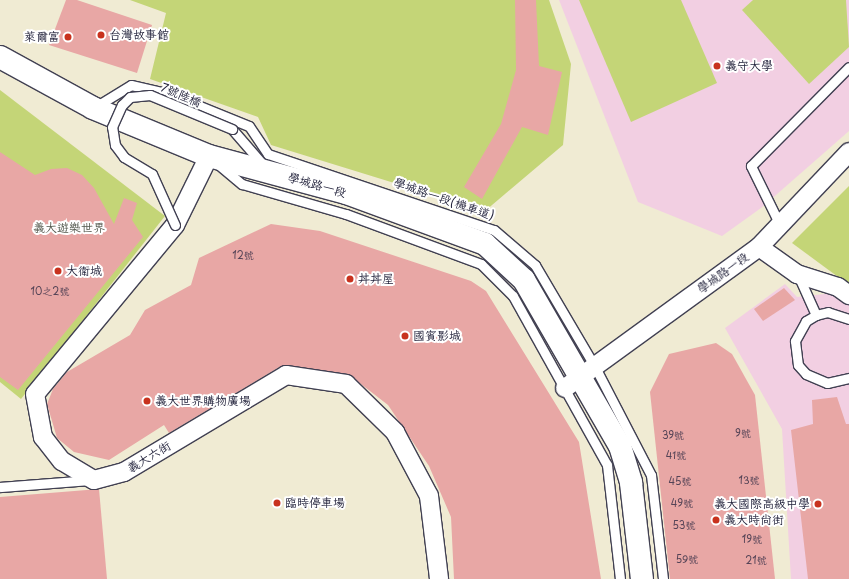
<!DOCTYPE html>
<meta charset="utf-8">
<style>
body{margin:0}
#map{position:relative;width:849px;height:579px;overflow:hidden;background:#f0ebd3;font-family:"Playpen Sans","LXGW WenKai TC",sans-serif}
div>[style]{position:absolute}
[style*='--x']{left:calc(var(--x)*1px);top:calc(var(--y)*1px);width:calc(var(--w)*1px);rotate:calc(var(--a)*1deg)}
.built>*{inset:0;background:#f2cfe2}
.green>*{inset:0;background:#c4d577}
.building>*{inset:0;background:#e8a7a5}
.roads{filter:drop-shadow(1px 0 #414052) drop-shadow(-1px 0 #414052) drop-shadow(0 1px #414052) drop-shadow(0 -1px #414052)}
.lane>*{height:9px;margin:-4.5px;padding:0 4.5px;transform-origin:4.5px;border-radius:4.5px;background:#fff}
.street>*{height:18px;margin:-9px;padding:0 9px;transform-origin:9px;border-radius:9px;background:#fff}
.secondary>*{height:22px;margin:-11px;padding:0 11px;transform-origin:11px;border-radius:11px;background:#fff}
.bridges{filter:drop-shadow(1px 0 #414052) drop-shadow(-1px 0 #414052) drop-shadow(0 1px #414052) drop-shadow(0 -1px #414052)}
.lane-bridge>*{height:9px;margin:-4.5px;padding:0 4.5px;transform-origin:4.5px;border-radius:4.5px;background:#fff}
.dots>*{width:11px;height:11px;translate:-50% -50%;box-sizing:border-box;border:2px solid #fff;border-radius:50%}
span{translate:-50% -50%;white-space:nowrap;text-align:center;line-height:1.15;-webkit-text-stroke:4px #fff;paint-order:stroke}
.number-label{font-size:10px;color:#544356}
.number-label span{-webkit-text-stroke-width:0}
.poi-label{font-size:12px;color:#22223b}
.left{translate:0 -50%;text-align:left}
.right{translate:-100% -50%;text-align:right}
.street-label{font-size:12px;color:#22223b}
.park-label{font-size:12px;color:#53584d}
</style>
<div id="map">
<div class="built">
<div style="clip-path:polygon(559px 0,849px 0,849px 131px,761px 208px,722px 236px,638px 202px)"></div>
<div style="clip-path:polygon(785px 284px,797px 297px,834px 293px,849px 302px,849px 579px,791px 579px,782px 429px,725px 328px)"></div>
</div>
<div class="green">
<div style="clip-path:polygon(130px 0,549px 0,571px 64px,563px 145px,485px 211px,271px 145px,258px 117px,150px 79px,166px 13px)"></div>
<div style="clip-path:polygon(579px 0,681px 0,717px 83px,631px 122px)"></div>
<div style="clip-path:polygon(753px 0,846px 0,849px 47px,809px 84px,742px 10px)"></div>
<div style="clip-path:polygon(0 90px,165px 216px,21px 399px,0 382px)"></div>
<div style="clip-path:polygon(849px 186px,849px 285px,792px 243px)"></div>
</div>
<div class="building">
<div style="clip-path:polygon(66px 0,77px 0,152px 25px,137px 73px,49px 45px)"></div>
<div style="clip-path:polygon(515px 0,536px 0,539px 66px,562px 72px,548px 135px,522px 127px,482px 199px,464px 187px,501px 124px,516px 70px)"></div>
<div style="clip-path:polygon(0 152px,35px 175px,51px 169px,67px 168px,82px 175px,94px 188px,114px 224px,124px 198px,137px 203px,132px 220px,143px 237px,18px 390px,0 377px)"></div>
<div style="clip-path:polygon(271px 224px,320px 231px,471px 281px,486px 291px,579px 442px,601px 579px,454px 579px,451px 517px,429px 466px,388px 405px,348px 374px,281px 366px,169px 433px,164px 425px,109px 460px,74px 452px,57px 438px,47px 404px,53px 389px,67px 372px,130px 335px,145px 310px,191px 285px,199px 258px)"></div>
<div style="clip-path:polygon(784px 288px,795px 300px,763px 321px,754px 309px)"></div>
<div style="clip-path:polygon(716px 343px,732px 354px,755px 395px,775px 579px,670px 579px,650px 392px,669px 354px)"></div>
<div style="clip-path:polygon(837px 397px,846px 424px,849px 424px,849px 579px,808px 579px,791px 430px,813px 424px,812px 400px)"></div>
<div style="clip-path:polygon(99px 489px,107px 579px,0 579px,0 497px)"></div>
</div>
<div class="roads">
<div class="lane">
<div style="--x:95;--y:107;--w:42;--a:-31.4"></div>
<div style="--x:131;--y:85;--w:40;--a:13"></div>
<div style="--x:170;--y:94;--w:85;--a:22.1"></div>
<div style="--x:249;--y:126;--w:34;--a:56"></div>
<div style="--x:268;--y:154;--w:238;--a:18.6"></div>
<div style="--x:494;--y:230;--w:54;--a:40.5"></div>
<div style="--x:535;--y:265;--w:118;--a:59.5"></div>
<div style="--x:595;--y:367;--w:122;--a:62.6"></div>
<div style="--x:651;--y:475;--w:105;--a:83.4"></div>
<div style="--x:232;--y:129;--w:49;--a:49.1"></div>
<div style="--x:219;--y:165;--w:30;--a:40"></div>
<div style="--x:242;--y:184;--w:108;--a:16.1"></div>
<div style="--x:346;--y:214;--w:144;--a:20.3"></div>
<div style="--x:481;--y:264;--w:45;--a:45"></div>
<div style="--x:513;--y:296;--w:193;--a:60.9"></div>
<div style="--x:607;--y:465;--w:115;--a:83.5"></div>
<div style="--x:780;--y:225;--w:66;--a:-116.2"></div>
<div style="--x:751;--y:166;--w:139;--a:-45.3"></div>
<div style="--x:798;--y:275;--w:44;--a:65.8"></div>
<div style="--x:849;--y:319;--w:22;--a:-162"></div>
<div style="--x:828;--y:312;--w:12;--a:166"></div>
<div style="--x:816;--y:315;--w:12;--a:149"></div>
<div style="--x:806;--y:321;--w:23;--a:119"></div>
<div style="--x:795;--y:341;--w:24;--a:83"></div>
<div style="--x:798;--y:365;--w:12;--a:48"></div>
<div style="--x:806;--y:374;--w:23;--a:23"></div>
<div style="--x:827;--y:383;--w:23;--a:-13"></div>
<div style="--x:0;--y:487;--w:89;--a:-4.5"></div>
</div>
<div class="street">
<div style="--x:209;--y:156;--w:77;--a:116.2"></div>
<div style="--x:175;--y:225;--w:219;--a:129.6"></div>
<div style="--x:35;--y:394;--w:44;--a:79.5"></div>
<div style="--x:43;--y:437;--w:31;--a:52"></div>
<div style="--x:62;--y:461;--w:37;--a:31"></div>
<div style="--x:94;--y:480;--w:31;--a:-15"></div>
<div style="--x:124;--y:472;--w:189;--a:-30.9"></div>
<div style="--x:286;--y:375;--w:61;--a:8.5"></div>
<div style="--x:346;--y:384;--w:69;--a:44.4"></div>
<div style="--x:395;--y:432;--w:72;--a:62"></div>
<div style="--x:429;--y:496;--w:84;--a:83.1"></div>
<div style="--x:759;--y:247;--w:47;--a:35.4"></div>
<div style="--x:797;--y:274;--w:43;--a:17.6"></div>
<div style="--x:838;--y:287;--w:14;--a:36"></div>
<div style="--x:565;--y:388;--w:240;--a:-36"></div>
<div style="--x:759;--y:247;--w:131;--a:-46.5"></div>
</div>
<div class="secondary">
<div style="--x:0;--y:57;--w:106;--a:28.7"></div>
<div style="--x:93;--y:108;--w:126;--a:22.5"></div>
<div style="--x:209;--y:156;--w:142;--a:15.1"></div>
<div style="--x:346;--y:193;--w:148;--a:20.1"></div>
<div style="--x:485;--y:244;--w:53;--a:42.7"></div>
<div style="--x:524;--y:280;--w:192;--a:60"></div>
<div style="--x:620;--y:446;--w:39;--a:73"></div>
<div style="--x:631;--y:483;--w:97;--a:83.5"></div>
</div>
</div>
<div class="bridges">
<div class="lane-bridge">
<div style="--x:175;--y:225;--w:56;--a:-114.3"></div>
<div style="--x:152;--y:174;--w:33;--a:-149"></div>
<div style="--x:124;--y:157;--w:15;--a:-127"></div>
<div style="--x:115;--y:145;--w:18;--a:-99"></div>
<div style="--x:112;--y:127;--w:24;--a:-66"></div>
<div style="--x:122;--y:105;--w:11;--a:-45"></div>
<div style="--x:130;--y:97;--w:20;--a:-6"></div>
<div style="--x:150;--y:95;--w:89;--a:22.5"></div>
</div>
</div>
<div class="dots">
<div style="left:101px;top:35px;background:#c8321e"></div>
<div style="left:68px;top:37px;background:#c8321e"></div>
<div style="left:717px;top:66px;background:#c8321e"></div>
<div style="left:58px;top:271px;background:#c8321e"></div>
<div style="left:350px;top:279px;background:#c8321e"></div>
<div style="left:405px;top:336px;background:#c8321e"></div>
<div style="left:147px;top:401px;background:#c8321e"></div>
<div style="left:277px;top:503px;background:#c8321e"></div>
<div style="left:818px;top:504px;background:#c8321e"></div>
<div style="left:716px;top:520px;background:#c8321e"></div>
</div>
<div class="number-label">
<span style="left:243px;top:255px">12號</span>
<span style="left:50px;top:291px">10之2號</span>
<span style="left:743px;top:433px">9號</span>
<span style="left:673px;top:435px">39號</span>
<span style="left:676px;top:455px">41號</span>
<span style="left:749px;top:480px">13號</span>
<span style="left:680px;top:481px">45號</span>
<span style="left:682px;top:503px">49號</span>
<span style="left:684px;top:525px">53號</span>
<span style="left:752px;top:539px">19號</span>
<span style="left:687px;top:559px">59號</span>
<span style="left:756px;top:560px">21號</span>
</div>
<div class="poi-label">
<span class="left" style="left:109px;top:35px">台灣故事館</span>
<span class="right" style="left:60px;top:37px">萊爾富</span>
<span class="left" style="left:725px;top:66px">義守大學</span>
<span class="left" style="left:66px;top:271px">大衛城</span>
<span class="left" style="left:358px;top:279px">丼丼屋</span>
<span class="left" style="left:413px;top:336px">國賓影城</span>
<span class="left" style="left:155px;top:401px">義大世界購物廣場</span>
<span class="left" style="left:285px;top:503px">臨時停車場</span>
<span class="right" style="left:810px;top:504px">義大國際高級中學</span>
<span class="left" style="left:724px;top:520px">義大時尚街</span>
</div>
<div class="street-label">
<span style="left:181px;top:95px;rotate:23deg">7號陸橋</span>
<span style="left:317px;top:185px;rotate:16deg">學城路一段</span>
<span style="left:444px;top:199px;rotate:19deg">學城路一段(機車道)</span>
<span style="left:723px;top:273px;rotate:-36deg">學城路一段</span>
<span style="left:149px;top:457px;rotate:-31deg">義大六街</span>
</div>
<div class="park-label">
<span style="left:69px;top:228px">義大遊樂世界</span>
</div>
</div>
